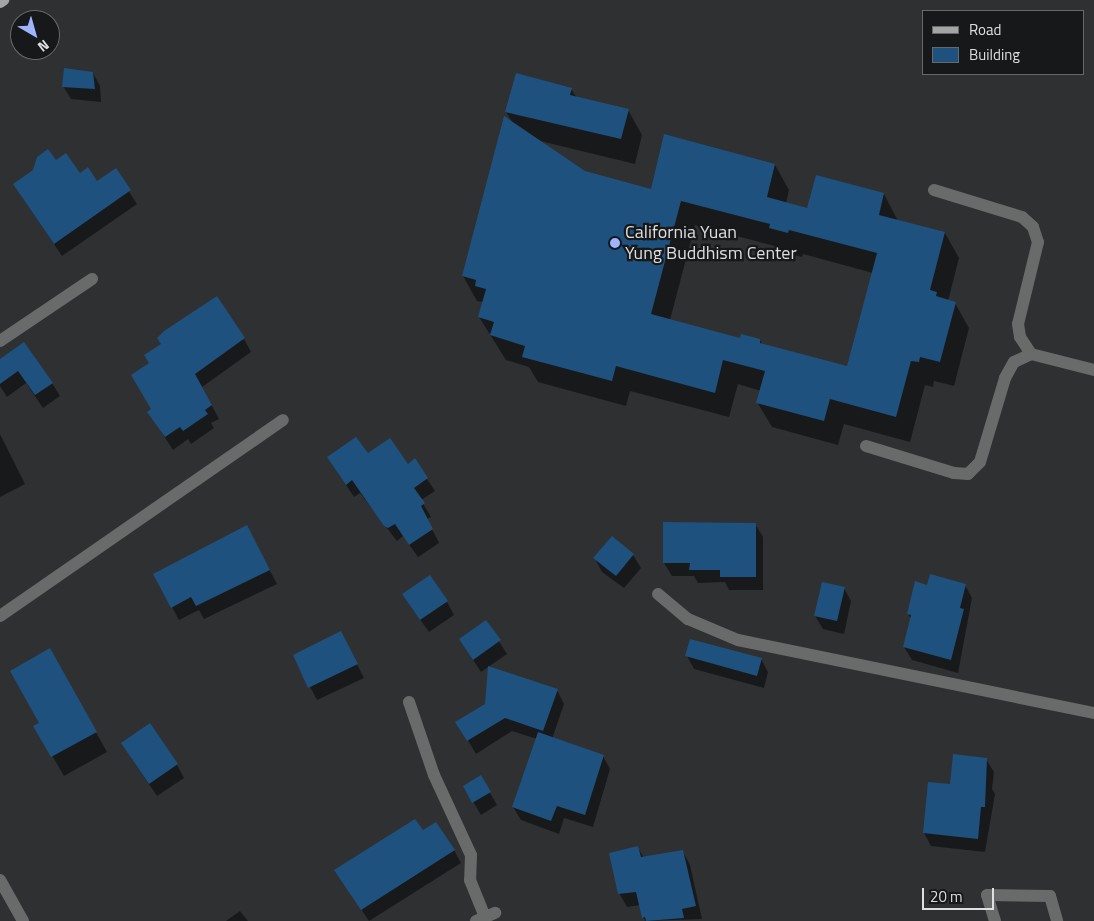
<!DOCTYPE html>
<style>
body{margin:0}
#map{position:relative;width:1094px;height:921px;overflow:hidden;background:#2e3032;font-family:"Titillium Web",sans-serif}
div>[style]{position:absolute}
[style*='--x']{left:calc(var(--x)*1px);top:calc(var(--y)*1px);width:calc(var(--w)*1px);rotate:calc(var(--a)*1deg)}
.shadow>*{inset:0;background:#0007}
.building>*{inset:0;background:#1e517e}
.minor>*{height:12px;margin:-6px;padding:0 6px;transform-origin:6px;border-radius:6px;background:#696b6a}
.major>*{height:12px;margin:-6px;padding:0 6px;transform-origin:6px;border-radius:6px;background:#a2a5a3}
.dots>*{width:14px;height:14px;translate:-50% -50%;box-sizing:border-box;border:2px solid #171819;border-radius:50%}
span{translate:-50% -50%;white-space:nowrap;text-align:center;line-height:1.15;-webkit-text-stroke:4.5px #171819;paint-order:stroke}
.poi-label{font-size:18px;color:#dedfe1}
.left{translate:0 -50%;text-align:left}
.legend{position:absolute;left:922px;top:10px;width:162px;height:65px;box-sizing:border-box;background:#171819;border:1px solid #676869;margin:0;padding:6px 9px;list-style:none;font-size:15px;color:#dedfe1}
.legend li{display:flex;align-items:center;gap:10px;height:25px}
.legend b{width:25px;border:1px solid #676869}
.north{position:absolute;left:10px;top:10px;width:50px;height:50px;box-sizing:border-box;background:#171819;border:1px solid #676869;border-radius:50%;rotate:142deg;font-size:14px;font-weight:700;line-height:20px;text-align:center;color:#dedfe1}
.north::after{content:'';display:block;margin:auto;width:18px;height:22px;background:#9eb4fd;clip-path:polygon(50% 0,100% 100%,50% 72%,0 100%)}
.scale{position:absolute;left:922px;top:888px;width:72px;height:22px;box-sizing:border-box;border:2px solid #dedfe1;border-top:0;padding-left:6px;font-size:15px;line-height:18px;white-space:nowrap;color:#dedfe1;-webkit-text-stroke:4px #171819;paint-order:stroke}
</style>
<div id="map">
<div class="shadow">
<div style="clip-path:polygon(93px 73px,100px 86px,101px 102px,71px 99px,63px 86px)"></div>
<div style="clip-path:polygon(evenodd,571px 89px,577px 98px,628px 110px,642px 135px,635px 164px,540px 141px,584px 172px,652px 190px,775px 165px,789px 190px,786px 203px,808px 209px,884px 194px,898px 221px,945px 233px,959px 258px,948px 301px,955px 303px,969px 328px,954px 386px,934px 381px,933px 387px,925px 385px,910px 442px,844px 424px,838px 445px,772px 427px,757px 402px,761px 391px,738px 384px,729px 417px,630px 391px,626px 406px,538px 382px,529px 367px,506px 360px,479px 317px,483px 302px,477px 301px,463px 276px,513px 123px,506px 112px,571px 89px,695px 225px,782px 248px,785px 253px,802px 257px,803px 254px,873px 273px,848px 368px,762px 344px,760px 340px,741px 339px,670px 320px,695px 225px)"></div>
<div style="clip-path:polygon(115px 170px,137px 204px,62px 256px,22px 197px,79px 175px,97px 183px)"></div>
<div style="clip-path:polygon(244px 339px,251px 352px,202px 387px,219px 419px,211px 423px,214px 428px,191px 444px,188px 439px,173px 450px,157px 425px,153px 410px,133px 376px)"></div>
<div style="clip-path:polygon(0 361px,52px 383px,60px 396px,43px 408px,26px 383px,7px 397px,0 386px)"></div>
<div style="clip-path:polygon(0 434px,25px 484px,0 497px)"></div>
<div style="clip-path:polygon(367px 455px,407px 466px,427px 479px,435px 491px,421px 500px,431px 517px,427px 519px,439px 543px,418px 557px,403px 536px,397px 541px,360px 493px,354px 497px,336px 470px)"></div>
<div style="clip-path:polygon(755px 524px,763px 537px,763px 590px,729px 590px,725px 582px,698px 583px,694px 576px,672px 576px,664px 563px)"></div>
<div style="clip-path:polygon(253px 539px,277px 584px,204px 619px,199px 610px,179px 620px,172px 607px)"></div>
<div style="clip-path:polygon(633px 555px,641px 568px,624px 588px,602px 572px,595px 559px)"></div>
<div style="clip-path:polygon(965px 585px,972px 598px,958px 673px,912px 660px,904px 647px,911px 619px,908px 614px,928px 586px)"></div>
<div style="clip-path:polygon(844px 588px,851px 601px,844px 634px,823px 629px,815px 616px)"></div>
<div style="clip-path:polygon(447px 602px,454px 615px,429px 632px,411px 607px)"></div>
<div style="clip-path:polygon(486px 621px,507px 654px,481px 672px,468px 652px)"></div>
<div style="clip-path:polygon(348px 646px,364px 678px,317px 700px,294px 656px)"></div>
<div style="clip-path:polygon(50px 650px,107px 752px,64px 776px,35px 726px,41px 723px)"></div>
<div style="clip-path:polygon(687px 656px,761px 659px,768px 672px,764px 688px,694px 669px)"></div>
<div style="clip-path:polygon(557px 690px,564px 704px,552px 739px,603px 756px,610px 769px,593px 827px,564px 818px,559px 834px,521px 820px,513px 807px,537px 739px,512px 731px,476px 754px,457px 722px)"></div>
<div style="clip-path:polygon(130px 756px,177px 765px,184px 778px,157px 796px)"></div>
<div style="clip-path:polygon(986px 759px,994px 772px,992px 789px,995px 794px,985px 852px,931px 846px,924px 833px)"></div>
<div style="clip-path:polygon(481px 777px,497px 805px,481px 815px,464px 786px)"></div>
<div style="clip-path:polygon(422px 832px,454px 850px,461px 863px,369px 921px,344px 883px)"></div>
<div style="clip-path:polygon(638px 848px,644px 858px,683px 852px,690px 865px,702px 919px,645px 921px,640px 905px,627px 907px,619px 893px)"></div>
<div style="clip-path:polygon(240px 911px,248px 921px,226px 921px)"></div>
</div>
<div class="building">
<div style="clip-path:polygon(64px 68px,93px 72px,95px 89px,62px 87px)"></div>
<div style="clip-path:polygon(516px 73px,572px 88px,570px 95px,629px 109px,621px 139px,505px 112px)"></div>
<div style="clip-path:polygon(evenodd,504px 116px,585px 171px,651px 189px,664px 134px,775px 164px,767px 197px,807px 208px,816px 175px,884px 193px,879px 215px,945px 232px,930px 290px,937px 292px,936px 296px,956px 302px,940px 362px,920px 357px,919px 362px,911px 361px,896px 417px,830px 399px,824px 421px,756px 403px,765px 371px,723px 360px,715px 393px,616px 366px,612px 381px,522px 357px,525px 346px,490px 335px,494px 322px,478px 317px,486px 289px,475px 286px,476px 280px,462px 276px,504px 116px,681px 201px,770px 224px,769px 228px,788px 233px,789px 230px,877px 253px,847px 366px,760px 343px,760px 339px,741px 334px,740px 338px,651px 314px,681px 201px)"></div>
<div style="clip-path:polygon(48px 149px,56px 160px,66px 153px,80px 173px,88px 167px,97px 181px,116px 168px,131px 190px,54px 244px,13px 184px,33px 170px,37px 157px)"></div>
<div style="clip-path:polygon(217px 296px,245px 338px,195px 374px,212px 405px,205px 410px,208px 414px,183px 431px,180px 427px,165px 437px,147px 412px,151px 409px,131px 375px,149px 363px,144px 355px,161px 344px,157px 338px,164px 331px)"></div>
<div style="clip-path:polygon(24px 342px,53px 383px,35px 395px,18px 371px,0 384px,0 359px)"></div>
<div style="clip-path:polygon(356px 437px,368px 453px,390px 438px,408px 464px,415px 458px,428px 478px,414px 488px,425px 503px,421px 506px,433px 529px,409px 545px,395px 524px,388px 528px,384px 526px,352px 480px,346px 485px,327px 457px)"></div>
<div style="clip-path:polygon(663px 522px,756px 523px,756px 577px,720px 577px,720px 570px,689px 570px,690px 563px,663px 563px)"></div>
<div style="clip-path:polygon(247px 525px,270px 570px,196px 606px,191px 597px,171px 608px,153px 574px)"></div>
<div style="clip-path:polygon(612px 536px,634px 554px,616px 576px,593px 558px)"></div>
<div style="clip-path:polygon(930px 574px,966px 584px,960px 608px,964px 609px,951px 660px,903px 647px,911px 615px,907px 614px,915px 581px,927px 585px)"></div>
<div style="clip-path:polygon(430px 575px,448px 601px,420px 620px,402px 594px)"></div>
<div style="clip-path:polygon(822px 582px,845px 587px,837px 621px,814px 616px)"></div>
<div style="clip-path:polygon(486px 620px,501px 640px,473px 660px,459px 639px)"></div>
<div style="clip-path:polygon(341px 631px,358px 664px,308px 688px,293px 655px)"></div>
<div style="clip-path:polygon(690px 639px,762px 658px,757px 676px,685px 656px)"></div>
<div style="clip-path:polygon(50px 648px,97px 732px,51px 757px,33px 726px,39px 723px,10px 671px)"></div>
<div style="clip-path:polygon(488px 666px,558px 689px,543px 731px,505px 718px,467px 741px,455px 722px,485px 704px)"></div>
<div style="clip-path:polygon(150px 723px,178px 764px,149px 784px,121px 743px)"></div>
<div style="clip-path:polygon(538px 732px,604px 755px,585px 815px,557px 806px,551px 821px,512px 807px)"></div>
<div style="clip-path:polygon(953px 754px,987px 758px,985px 807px,981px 807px,978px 839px,923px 833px,928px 782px,950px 784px)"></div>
<div style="clip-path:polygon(481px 775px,491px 792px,472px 803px,463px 786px)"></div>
<div style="clip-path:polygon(415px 819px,423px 830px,436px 822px,455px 850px,361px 910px,334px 870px)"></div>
<div style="clip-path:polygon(638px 846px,641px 857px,683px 850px,696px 906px,682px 909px,684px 918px,646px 921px,645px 917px,642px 918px,636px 892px,618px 894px,609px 853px)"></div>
</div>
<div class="minor">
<div style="--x:934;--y:190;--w:92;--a:17.1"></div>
<div style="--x:1022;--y:217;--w:15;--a:42"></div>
<div style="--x:1033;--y:227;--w:16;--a:72"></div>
<div style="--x:1038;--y:242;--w:84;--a:103.7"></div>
<div style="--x:1018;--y:324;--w:13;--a:81"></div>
<div style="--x:1020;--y:337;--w:20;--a:57"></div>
<div style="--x:0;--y:341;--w:111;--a:-34"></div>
<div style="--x:866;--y:446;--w:92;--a:17.1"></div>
<div style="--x:954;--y:473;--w:14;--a:4"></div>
<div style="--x:968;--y:474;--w:17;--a:-45"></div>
<div style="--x:980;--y:462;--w:88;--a:-73.4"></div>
<div style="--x:1005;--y:378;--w:18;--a:-61"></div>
<div style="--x:1014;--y:362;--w:19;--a:-25"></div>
<div style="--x:1031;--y:354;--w:65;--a:14.3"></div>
<div style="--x:658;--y:594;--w:39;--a:40"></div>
<div style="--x:688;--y:619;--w:54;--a:22.8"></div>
<div style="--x:738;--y:640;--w:363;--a:11.6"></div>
<div style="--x:0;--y:616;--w:344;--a:-34.7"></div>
<div style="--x:409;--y:702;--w:77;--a:71.1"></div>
<div style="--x:434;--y:775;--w:88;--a:65.2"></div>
<div style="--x:471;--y:855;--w:25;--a:92"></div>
<div style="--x:470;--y:880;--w:40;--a:68"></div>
<div style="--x:0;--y:880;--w:47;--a:60.7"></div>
<div style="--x:476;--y:921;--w:21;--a:-23"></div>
<div style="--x:995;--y:921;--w:27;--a:-107"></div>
<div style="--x:987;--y:895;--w:63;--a:0.9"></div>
<div style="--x:1050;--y:896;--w:26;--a:74"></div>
</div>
<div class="major">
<div style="--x:0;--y:2;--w:4;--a:-34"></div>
</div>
<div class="dots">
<div style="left:615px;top:243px;background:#9eb4fd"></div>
</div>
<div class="poi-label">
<span class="left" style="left:625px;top:243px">California Yuan<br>Yung Buddhism Center</span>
</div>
<ul class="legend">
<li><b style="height:6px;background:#a2a5a3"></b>Road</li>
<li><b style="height:14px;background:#1e517e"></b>Building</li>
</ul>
<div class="north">N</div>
<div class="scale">20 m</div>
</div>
